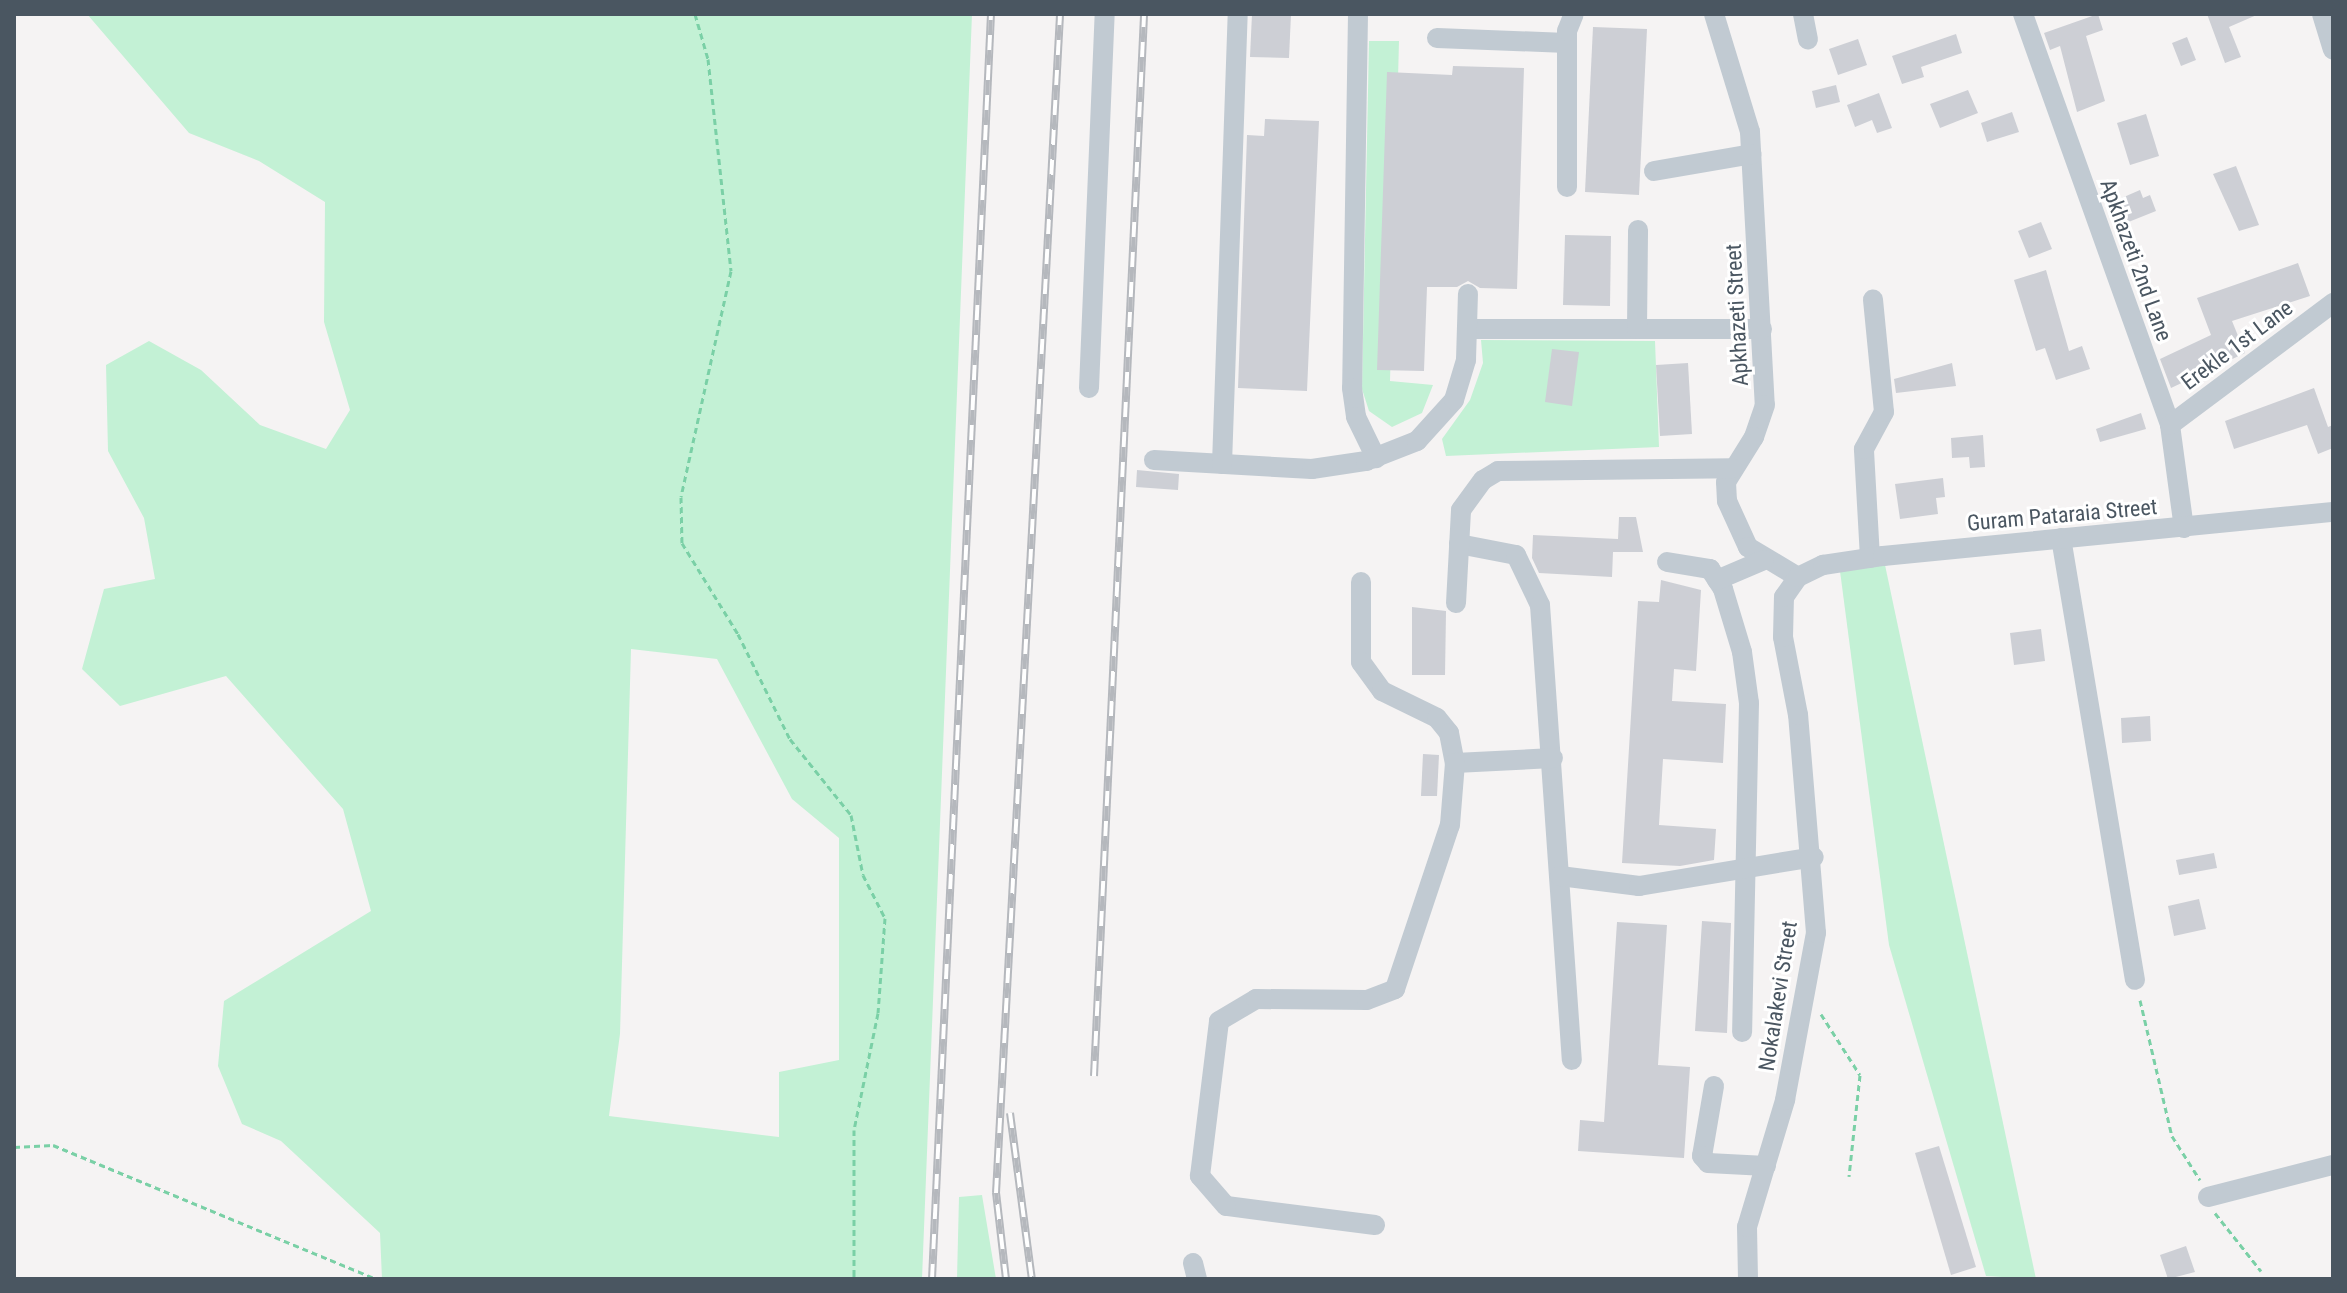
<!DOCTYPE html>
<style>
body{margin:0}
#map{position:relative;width:2347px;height:1293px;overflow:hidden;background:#f5f3f3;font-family:"Roboto Condensed",sans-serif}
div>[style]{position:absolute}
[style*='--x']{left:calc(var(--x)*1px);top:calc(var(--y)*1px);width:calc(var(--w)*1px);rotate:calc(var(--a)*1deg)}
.green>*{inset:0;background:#c3f1d5}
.building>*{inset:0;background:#cdcfd5}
.path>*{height:3px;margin-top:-1.5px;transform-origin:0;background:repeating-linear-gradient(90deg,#7ad0a6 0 6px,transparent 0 10px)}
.minor>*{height:20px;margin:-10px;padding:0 10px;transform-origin:10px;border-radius:10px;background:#c1cad2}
.rail>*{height:8px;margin-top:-4px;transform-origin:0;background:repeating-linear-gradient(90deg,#fff 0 15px,#b5b8bd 0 30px);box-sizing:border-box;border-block:2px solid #b5b8bd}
span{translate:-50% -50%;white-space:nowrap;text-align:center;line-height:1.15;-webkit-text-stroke:6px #fff;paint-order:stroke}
.street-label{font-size:22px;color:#4a5661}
.frame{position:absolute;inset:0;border:16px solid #4a5661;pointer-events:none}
</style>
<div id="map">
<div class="green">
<div style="clip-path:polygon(evenodd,87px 14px,972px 14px,922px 1279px,382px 1279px,380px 1233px,281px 1141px,242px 1124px,218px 1066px,224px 1001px,371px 911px,343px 809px,226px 676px,120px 706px,82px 669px,104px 589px,155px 579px,144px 518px,108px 451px,106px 365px,149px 341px,201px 370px,260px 425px,326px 449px,350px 410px,324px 322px,325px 202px,259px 161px,189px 133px,87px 14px,631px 649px,717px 659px,792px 799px,839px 838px,839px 1060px,779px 1072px,779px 1137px,609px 1116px,620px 1034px,631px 649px)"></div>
<div style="clip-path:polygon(1369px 41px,1399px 41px,1390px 381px,1433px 385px,1422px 413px,1392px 427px,1369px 411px,1362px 389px)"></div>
<div style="clip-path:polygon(1481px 340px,1655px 341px,1659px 447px,1446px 456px,1442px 439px,1470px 400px,1483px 363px)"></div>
<div style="clip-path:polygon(1885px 565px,2036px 1279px,1986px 1276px,1889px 945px,1840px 571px)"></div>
<div style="clip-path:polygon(982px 1195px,996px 1279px,957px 1279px,959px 1197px)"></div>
</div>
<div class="building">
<div style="clip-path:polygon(1252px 14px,1291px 14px,1289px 58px,1250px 57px)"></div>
<div style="clip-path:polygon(2098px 14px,2103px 30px,2086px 36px,2105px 101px,2077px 112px,2060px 46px,2050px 50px,2044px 33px)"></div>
<div style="clip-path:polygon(2207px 14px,2259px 14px,2229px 27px,2241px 57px,2225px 63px)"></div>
<div style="clip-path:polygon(1593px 27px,1647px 29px,1639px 195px,1585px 192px)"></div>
<div style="clip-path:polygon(1956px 34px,1962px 53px,1921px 67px,1924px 77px,1902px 84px,1892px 56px)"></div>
<div style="clip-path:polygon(2187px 37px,2196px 60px,2181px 66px,2172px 43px)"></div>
<div style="clip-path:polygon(1858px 39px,1867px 65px,1838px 75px,1829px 49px)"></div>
<div style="clip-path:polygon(1453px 66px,1524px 68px,1517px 289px,1480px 288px,1468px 281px,1457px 287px,1427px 287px,1424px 371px,1377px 370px,1387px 72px,1452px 75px)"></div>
<div style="clip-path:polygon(1836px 85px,1840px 102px,1816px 108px,1812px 91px)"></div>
<div style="clip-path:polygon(1968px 90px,1978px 113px,1940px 128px,1930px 104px)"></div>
<div style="clip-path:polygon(1879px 93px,1892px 128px,1877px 133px,1872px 120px,1855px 127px,1847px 105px)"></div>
<div style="clip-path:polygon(2012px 112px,2019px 132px,1987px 142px,1981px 123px)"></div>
<div style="clip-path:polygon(2146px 114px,2159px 156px,2130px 165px,2117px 123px)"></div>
<div style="clip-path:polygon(1265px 119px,1319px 121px,1307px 391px,1238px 388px,1247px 135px,1264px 136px)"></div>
<div style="clip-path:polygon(2236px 166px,2259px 225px,2239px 231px,2213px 174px)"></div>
<div style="clip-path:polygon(2140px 190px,2143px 198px,2150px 195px,2156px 211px,2126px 223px,2117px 200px)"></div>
<div style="clip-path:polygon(2041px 222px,2052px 249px,2029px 258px,2018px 231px)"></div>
<div style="clip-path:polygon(1565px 235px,1611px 236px,1610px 306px,1563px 305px)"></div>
<div style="clip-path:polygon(2298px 263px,2310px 296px,2232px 321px,2245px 353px,2171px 388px,2160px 359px,2211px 335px,2197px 298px)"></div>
<div style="clip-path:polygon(2046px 270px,2069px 351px,2082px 346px,2090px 369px,2056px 380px,2045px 348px,2036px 351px,2014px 280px)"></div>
<div style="clip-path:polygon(1552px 349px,1579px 352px,1572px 406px,1545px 402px)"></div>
<div style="clip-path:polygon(1688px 363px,1692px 434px,1660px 436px,1656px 365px)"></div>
<div style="clip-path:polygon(1952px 363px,1956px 386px,1896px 393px,1894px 379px)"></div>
<div style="clip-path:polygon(2314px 388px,2328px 427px,2333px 425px,2333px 448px,2318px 454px,2307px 425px,2234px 449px,2225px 421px)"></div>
<div style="clip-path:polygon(2141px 413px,2146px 429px,2100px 442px,2096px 429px)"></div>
<div style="clip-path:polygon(1983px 435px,1985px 467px,1970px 468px,1969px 457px,1952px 458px,1951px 438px)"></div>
<div style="clip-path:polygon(1137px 470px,1179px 474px,1178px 490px,1136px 487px)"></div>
<div style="clip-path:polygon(1943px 478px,1945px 497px,1936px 498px,1938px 514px,1900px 519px,1895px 484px)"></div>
<div style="clip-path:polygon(1619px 517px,1636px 517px,1643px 552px,1613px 552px,1612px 577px,1539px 573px,1532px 558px,1533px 535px,1618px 539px)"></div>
<div style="clip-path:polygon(1661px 580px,1701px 590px,1696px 671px,1674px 669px,1672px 701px,1726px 704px,1723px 763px,1663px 759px,1659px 825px,1716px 829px,1714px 860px,1680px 866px,1622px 863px,1638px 601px,1659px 602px)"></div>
<div style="clip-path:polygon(1412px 607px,1446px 611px,1445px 675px,1412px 675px)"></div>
<div style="clip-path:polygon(2041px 629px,2045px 661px,2014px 665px,2010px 633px)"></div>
<div style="clip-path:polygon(2150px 716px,2151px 741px,2122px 743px,2121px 718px)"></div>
<div style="clip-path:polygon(1423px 754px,1439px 755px,1437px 796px,1421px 796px)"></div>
<div style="clip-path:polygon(2214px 853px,2217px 868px,2179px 875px,2176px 860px)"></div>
<div style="clip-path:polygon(2199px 899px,2206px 929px,2174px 936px,2168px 906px)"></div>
<div style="clip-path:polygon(1702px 921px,1731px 923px,1727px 1033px,1695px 1031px)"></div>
<div style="clip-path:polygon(1617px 922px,1667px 925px,1658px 1065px,1690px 1067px,1684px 1158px,1578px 1151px,1580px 1120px,1604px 1122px)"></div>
<div style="clip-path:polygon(1939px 1146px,1976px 1267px,1951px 1275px,1915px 1153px)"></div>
<div style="clip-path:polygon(2186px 1246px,2195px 1272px,2168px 1279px,2160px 1255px)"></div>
</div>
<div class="path">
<div style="--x:695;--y:14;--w:47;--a:73.9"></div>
<div style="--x:708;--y:59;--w:213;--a:83.8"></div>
<div style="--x:731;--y:271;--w:231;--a:102.5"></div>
<div style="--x:681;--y:497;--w:46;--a:88.8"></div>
<div style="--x:682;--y:543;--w:107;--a:58.4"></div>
<div style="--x:738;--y:634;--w:117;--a:63.7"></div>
<div style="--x:790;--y:739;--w:97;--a:51.2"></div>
<div style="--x:851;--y:815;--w:61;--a:78.7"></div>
<div style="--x:863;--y:875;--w:48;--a:62.9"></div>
<div style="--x:885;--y:918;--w:95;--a:94.2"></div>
<div style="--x:878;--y:1013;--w:119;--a:101.6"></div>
<div style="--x:854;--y:1130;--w:149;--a:90"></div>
<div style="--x:2140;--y:1000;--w:140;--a:76.8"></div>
<div style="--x:2172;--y:1136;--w:52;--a:57.5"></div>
<div style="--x:1821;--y:1014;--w:72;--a:57.4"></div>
<div style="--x:1860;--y:1075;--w:102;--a:96.2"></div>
<div style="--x:14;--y:1147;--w:39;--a:-3"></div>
<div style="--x:53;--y:1145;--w:351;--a:22.5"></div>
<div style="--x:2215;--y:1213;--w:74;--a:51.6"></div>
</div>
<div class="minor">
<div style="--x:1358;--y:14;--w:374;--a:90.9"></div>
<div style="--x:1352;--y:388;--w:29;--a:82"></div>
<div style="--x:1356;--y:417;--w:46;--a:64"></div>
<div style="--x:1714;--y:14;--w:123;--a:73"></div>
<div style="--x:1750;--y:132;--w:273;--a:86.9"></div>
<div style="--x:1765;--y:405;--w:34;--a:109"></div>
<div style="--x:1754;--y:437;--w:53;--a:121.9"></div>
<div style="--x:1726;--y:482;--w:19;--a:87"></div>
<div style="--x:1727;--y:501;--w:51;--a:65.5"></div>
<div style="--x:1748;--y:547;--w:58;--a:31"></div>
<div style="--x:1803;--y:14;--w:26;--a:79"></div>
<div style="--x:2023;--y:14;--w:436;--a:70.3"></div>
<div style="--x:2170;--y:425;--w:104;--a:82.3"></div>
<div style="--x:2322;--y:14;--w:37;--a:73"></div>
<div style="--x:1437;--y:38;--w:130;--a:2.2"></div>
<div style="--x:1654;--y:171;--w:99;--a:-9.8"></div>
<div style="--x:1567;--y:187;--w:156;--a:-90"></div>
<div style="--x:1567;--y:31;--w:18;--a:-68"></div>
<div style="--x:1467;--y:329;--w:295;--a:0"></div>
<div style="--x:1637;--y:329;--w:99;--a:-89.4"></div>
<div style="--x:1089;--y:388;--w:374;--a:-87.6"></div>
<div style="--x:2170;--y:425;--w:204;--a:-36.8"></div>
<div style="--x:1154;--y:460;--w:158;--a:3.3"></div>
<div style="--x:1312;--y:469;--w:55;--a:-8.4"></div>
<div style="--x:1366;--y:461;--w:55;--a:-21.4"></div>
<div style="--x:1417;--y:441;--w:55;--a:-47.9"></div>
<div style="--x:1454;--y:400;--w:42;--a:-73.3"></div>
<div style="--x:1466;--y:360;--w:66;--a:-88.3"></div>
<div style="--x:1222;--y:464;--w:450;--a:-88"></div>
<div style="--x:2061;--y:538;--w:448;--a:80.5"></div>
<div style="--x:1459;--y:544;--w:58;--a:10.9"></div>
<div style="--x:1516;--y:555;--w:55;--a:64.4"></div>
<div style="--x:1540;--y:605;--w:456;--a:86"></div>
<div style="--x:1870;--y:558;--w:109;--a:-93.2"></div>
<div style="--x:1864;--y:449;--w:42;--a:-61.6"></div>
<div style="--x:1884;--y:412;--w:113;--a:-95.6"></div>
<div style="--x:1667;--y:562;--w:44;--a:9.2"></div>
<div style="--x:1710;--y:569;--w:24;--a:57"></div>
<div style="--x:1723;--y:589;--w:66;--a:73.2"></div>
<div style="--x:1742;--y:652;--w:51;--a:82.2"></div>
<div style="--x:1749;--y:703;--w:329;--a:91.2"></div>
<div style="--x:1717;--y:580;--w:51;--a:-23.1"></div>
<div style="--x:1361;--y:582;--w:80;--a:90"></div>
<div style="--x:1361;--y:662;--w:36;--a:54"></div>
<div style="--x:1382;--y:691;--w:61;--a:26.1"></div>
<div style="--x:1437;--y:718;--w:19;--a:51"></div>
<div style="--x:1449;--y:733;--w:31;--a:79"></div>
<div style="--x:1455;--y:763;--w:98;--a:-2.9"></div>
<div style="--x:1456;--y:603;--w:93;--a:-86.9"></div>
<div style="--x:1461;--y:510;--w:37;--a:-54"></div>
<div style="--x:1483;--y:480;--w:17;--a:-31"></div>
<div style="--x:1498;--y:471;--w:234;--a:-0.7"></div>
<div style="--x:1560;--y:876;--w:80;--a:7.2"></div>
<div style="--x:1639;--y:886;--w:177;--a:-9.4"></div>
<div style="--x:1714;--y:1086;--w:71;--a:99.7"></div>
<div style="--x:1702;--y:1156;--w:9;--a:49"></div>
<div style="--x:1708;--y:1163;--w:58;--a:3"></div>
<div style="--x:2208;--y:1197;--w:129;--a:-14.4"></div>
<div style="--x:1375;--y:1225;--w:150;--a:-172.7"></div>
<div style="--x:1226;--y:1206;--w:40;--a:-131"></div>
<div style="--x:1200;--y:1176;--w:156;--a:-83"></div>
<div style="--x:1219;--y:1021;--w:43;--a:-30.7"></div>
<div style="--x:1256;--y:999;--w:111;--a:0.5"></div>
<div style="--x:1367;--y:1000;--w:30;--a:-21"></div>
<div style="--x:1395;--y:989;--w:173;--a:-71.5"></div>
<div style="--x:1450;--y:825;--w:62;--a:-85.4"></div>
<div style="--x:1193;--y:1263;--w:16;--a:76"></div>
<div style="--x:1748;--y:1279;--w:52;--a:-91.1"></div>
<div style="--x:1747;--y:1227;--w:133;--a:-73.3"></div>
<div style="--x:1785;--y:1100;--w:170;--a:-79.5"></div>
<div style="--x:1816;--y:933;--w:219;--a:-94.7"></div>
<div style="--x:1798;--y:715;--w:79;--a:-100.9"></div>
<div style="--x:1783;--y:637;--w:40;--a:-88.6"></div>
<div style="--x:1784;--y:597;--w:24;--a:-55"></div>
<div style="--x:1798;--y:577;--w:28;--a:-26"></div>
<div style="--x:1823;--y:565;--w:61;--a:-8.5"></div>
<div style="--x:1883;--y:556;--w:452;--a:-5.6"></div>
</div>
<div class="rail">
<div style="--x:1094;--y:1076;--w:1063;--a:-87.3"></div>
<div style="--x:1010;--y:1113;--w:167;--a:82.5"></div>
<div style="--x:932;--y:1279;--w:1266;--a:-87.33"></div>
<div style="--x:1006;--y:1279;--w:87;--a:-96.6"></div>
<div style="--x:996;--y:1193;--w:1181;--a:-86.89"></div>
</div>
<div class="street-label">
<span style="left:2136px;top:260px;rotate:70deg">Apkhazeti 2nd Lane</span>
<span style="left:1737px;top:315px;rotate:-93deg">Apkhazeti Street</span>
<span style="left:2237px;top:345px;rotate:-37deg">Erekle 1st Lane</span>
<span style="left:2062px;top:515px;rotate:-5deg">Guram Pataraia Street</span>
<span style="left:1778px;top:996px;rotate:-81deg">Nokalakevi Street</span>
</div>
<div class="frame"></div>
</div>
